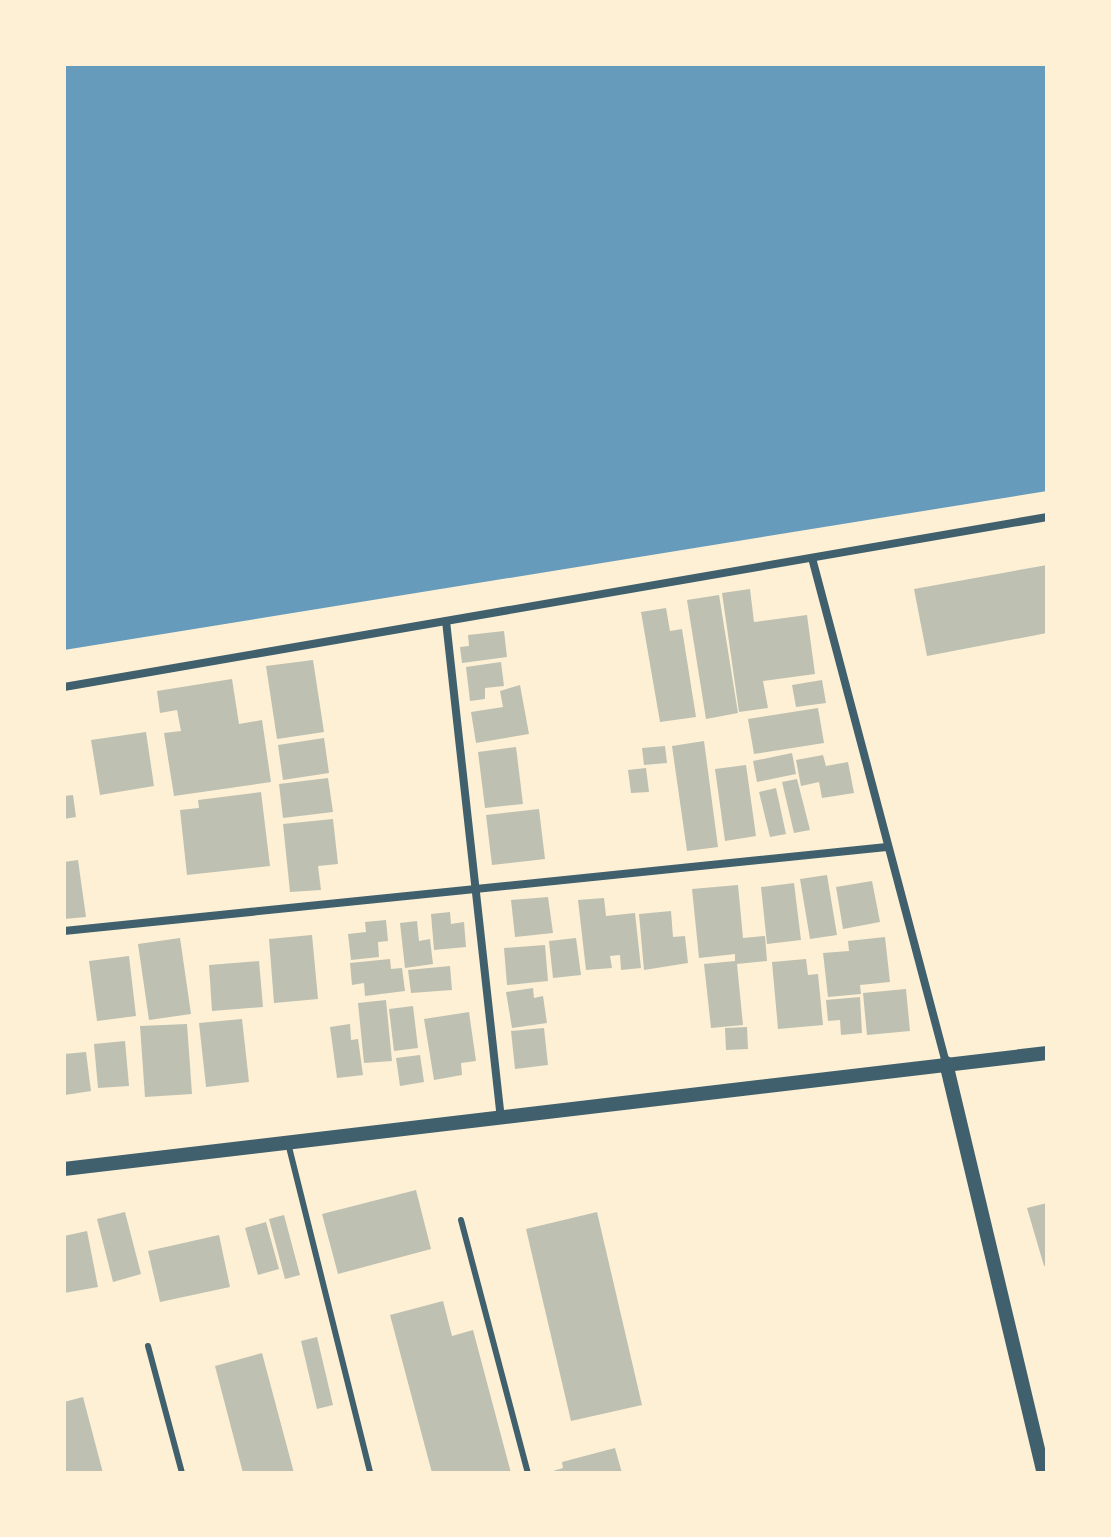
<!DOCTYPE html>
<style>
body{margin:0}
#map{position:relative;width:1111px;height:1537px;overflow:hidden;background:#fdf0d5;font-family:"Space Grotesk",sans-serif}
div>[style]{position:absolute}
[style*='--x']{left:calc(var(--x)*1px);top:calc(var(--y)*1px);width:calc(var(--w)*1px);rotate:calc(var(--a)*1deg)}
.water>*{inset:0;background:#669bbc}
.building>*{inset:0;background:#bec0b2}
.service>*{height:6px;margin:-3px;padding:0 3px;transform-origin:3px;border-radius:3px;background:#3f606c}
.minor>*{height:8px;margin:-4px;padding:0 4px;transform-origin:4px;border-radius:4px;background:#3f606c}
.tertiary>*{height:14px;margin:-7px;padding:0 7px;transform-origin:7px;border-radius:7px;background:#3f606c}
span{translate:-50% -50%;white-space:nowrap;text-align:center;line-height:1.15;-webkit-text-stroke:7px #fdf0d5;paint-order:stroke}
.frame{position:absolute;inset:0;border:66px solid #fdf0d5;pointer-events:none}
</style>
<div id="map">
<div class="water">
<div style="clip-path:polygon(64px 64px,1047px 64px,1047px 491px,64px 650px)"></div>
</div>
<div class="building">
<div style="clip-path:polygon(1047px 565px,1047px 633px,927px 656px,914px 589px)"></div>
<div style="clip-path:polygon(750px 589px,754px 622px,807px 615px,815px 674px,763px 681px,768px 708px,739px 712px,722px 593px)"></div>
<div style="clip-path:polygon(719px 595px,738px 713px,706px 719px,687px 600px)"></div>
<div style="clip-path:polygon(666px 608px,670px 631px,682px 629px,696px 717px,660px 722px,641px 612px)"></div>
<div style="clip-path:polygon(504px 631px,507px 657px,462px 663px,460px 647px,469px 646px,468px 635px)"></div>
<div style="clip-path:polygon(313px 660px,324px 732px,277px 739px,266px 666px)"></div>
<div style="clip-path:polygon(501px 662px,504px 686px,485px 688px,485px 699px,470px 701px,466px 667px)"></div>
<div style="clip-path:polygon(232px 679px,239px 724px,262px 720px,271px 782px,174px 796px,164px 733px,181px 731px,177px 710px,160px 713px,157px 691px)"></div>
<div style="clip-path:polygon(822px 680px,826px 703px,796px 707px,792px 685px)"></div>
<div style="clip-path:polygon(520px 685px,529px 734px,476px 743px,471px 712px,503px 707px,500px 691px)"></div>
<div style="clip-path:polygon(818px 708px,824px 743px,754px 754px,748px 719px)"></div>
<div style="clip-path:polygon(146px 732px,154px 786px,100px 795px,91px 740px)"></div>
<div style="clip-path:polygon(324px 738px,329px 773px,283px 780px,278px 745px)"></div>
<div style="clip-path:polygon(704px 741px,718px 847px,687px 851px,672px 746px)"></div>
<div style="clip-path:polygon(665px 746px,667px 763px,644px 765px,642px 748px)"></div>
<div style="clip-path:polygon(516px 747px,523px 804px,485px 808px,478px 752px)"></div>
<div style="clip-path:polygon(792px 753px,796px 774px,757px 782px,753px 761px)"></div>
<div style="clip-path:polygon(823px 755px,826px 766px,848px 762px,854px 793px,822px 798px,819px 782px,801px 786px,796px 760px)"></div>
<div style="clip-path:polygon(746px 765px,756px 836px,725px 841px,715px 769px)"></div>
<div style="clip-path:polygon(646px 768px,649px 792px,631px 793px,628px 770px)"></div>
<div style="clip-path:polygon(328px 778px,333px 812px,283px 818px,279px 784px)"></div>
<div style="clip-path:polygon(797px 779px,810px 830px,794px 833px,782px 782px)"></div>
<div style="clip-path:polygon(776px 788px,786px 834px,770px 837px,759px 792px)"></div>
<div style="clip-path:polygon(261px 792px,270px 866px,187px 875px,180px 810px,199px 808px,198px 800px)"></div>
<div style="clip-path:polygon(73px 795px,76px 817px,64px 819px,64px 796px)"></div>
<div style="clip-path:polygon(539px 809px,545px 859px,492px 865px,486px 815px)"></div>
<div style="clip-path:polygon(333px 819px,338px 864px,318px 866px,321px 890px,290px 892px,283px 824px)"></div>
<div style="clip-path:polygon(78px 860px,86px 917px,64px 919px,64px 862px)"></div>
<div style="clip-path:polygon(827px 875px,837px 935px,810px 939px,800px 879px)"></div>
<div style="clip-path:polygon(872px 881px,880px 922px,843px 929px,836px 887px)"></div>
<div style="clip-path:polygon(794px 883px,801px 940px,767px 944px,761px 887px)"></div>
<div style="clip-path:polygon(738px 885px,743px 938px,765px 936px,767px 961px,737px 964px,743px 1025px,711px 1028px,704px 964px,735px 961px,735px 954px,699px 958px,692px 889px)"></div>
<div style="clip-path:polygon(548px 897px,553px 933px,515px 937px,511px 900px)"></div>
<div style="clip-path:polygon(604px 898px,606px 916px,635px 913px,641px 968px,621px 970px,620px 955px,610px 956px,612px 968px,586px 970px,578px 900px)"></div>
<div style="clip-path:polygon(671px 911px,673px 937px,685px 936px,688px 963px,644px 970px,639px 914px)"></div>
<div style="clip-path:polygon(450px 912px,451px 924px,464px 922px,466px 947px,434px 950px,431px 914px)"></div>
<div style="clip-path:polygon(386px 920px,388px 941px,378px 942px,379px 957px,351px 960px,348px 934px,366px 932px,365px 922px)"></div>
<div style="clip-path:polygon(417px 921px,419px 941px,430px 939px,433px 964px,405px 968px,400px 923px)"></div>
<div style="clip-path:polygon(312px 935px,318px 999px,274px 1003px,269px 939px)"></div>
<div style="clip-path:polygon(885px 937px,890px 982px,860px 985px,861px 994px,828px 997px,823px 953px,849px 951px,848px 941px)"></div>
<div style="clip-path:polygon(180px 938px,191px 1014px,149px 1020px,138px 944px)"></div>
<div style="clip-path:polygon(576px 938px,581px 975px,553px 978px,549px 941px)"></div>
<div style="clip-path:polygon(545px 945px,548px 981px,507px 985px,504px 948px)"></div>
<div style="clip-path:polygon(129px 956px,136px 1016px,97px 1021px,89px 961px)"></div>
<div style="clip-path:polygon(390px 959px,391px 969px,402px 968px,405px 991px,365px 996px,364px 983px,352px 985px,350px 963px)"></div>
<div style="clip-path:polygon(806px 959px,808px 975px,818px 974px,823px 1025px,778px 1029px,772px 962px)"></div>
<div style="clip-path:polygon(259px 961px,263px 1007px,212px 1011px,209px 965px)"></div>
<div style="clip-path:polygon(450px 966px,452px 990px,411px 993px,408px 970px)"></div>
<div style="clip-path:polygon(533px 988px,534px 998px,543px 996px,547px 1023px,512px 1028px,506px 992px)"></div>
<div style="clip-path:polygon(906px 989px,910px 1031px,867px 1035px,863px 993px)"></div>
<div style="clip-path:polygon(860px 997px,862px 1033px,841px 1035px,840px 1020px,828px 1021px,826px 1000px)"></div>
<div style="clip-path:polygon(386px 1000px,392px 1061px,364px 1063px,358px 1003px)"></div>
<div style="clip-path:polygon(413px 1006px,418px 1048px,394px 1051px,389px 1009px)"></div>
<div style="clip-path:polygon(469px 1012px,476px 1061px,461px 1063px,462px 1075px,434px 1080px,424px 1019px)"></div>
<div style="clip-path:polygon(242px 1019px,249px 1082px,206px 1087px,199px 1023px)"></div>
<div style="clip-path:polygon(187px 1024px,192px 1094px,145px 1097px,140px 1026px)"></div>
<div style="clip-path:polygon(350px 1024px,351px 1040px,358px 1039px,363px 1075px,337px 1078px,330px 1027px)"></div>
<div style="clip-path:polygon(747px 1027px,748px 1049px,726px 1050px,725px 1028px)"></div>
<div style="clip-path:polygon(544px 1028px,548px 1065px,515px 1069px,511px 1031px)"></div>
<div style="clip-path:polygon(125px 1041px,129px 1086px,98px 1088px,94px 1044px)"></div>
<div style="clip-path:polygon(86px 1052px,91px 1091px,65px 1095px,64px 1054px)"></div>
<div style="clip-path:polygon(420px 1055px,424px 1082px,400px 1086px,396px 1058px)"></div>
<div style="clip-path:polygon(416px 1190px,431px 1249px,338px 1274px,322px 1214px)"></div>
<div style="clip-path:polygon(1047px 1203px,1047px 1265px,1044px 1266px,1027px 1208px)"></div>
<div style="clip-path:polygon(125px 1212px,141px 1274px,113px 1282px,97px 1219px)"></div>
<div style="clip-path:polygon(597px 1212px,642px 1405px,571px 1421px,526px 1229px)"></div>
<div style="clip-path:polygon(284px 1215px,300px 1275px,285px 1279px,269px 1219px)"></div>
<div style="clip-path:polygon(266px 1222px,279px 1269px,258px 1275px,245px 1228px)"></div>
<div style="clip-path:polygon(87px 1231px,98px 1287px,64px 1293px,64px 1236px)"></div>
<div style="clip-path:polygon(219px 1235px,230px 1287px,160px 1302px,148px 1251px)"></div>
<div style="clip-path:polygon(443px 1301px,452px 1336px,473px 1330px,511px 1473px,432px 1473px,390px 1315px)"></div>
<div style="clip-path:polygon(317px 1337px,333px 1405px,317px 1409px,301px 1341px)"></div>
<div style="clip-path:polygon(262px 1353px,294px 1473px,243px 1473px,215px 1366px)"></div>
<div style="clip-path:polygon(83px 1397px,103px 1473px,64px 1473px,64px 1402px)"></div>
<div style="clip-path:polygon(615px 1448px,622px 1473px,546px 1473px,563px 1468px,562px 1462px)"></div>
</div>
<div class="service">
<div style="--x:288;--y:1143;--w:340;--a:76"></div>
<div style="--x:461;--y:1220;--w:262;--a:75.2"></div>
<div style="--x:148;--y:1346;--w:131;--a:75"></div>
</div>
<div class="minor">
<div style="--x:812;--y:558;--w:522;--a:75.14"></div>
<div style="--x:446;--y:621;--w:499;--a:83.7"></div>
<div style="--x:64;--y:687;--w:998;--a:-9.81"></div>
<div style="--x:64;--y:931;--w:827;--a:-5.83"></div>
</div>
<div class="tertiary">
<div style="--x:946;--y:1063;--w:422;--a:76.6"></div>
<div style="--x:64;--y:1169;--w:990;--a:-6.73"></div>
</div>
<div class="frame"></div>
</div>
